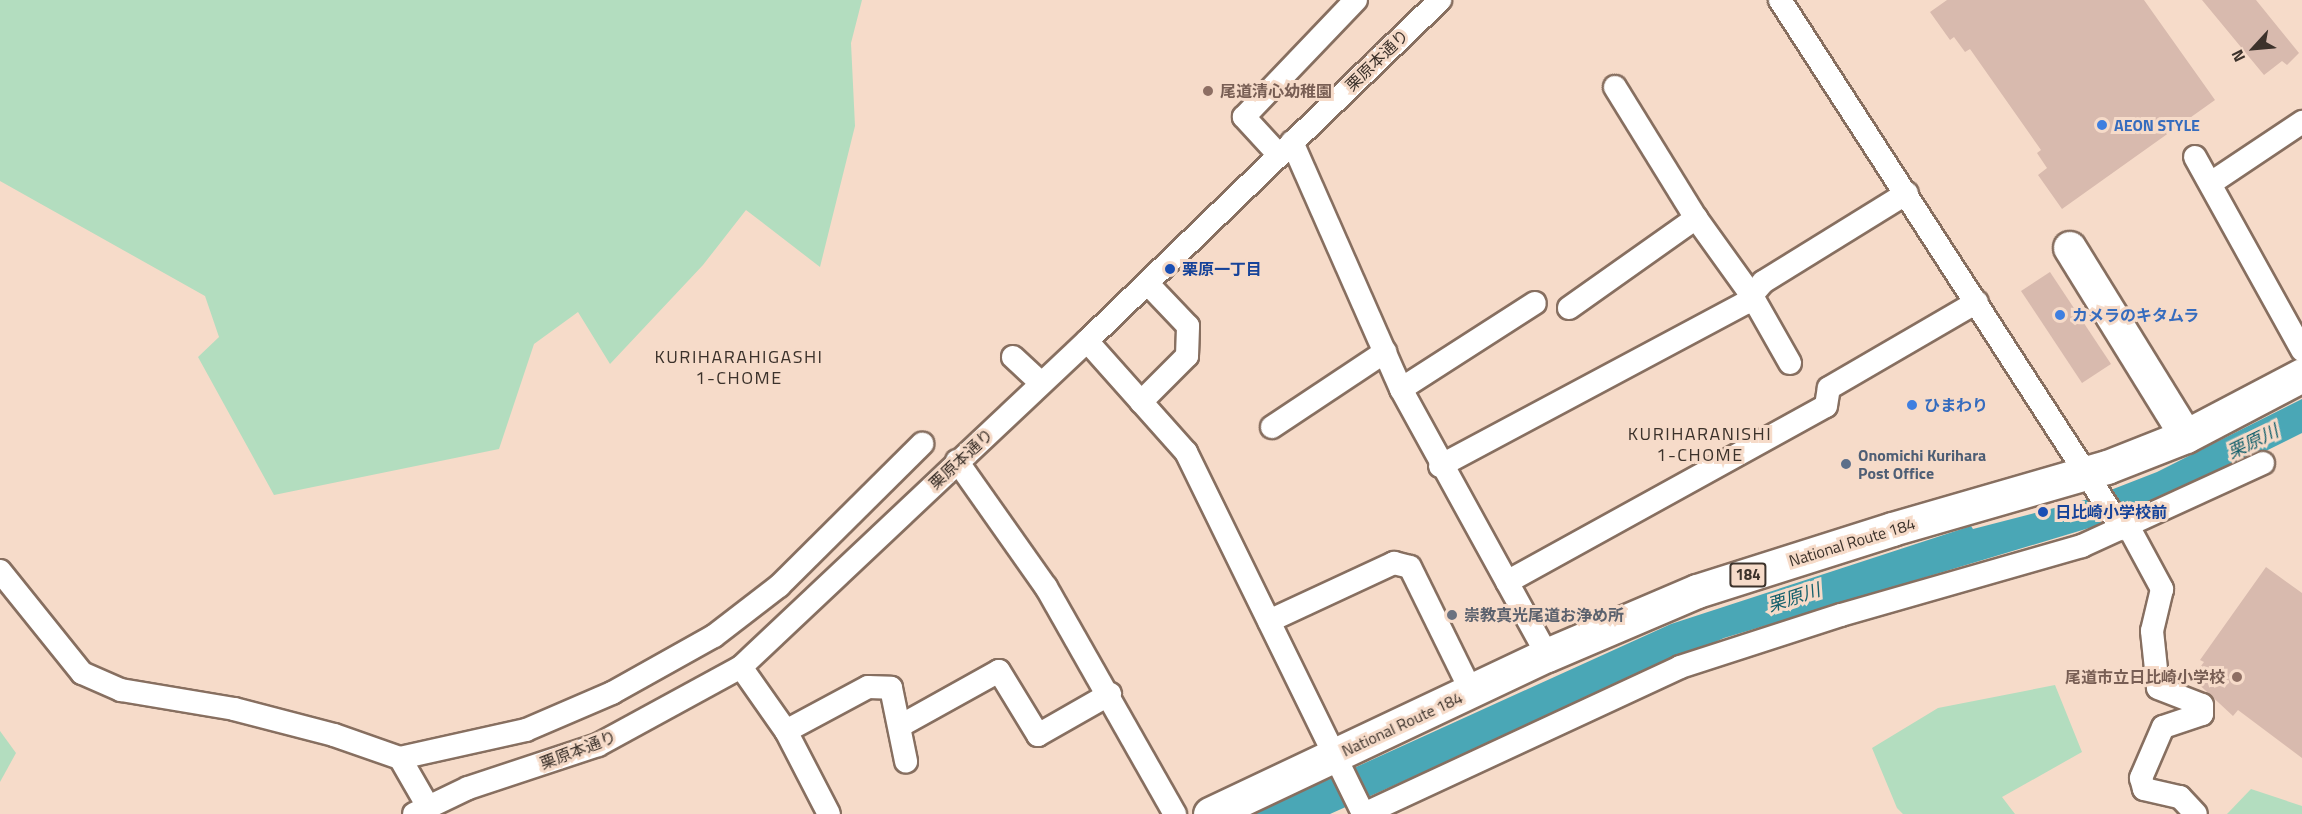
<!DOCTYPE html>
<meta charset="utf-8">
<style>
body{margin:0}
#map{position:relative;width:2302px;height:814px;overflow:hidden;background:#f6dbc9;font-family:"Titillium Web","Noto Sans JP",sans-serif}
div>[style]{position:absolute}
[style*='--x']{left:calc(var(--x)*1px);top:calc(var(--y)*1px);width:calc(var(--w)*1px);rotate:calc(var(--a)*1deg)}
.green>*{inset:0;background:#b3ddbf}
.water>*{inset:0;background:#4aa7b6}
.building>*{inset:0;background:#d8baae}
.roads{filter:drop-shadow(2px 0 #876f60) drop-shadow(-2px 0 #876f60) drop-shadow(0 2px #876f60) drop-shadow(0 -2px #876f60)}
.street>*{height:22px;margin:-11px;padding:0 11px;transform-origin:11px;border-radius:11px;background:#fff}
.secondary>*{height:32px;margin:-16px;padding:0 16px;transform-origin:16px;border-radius:16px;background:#fff}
.highway>*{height:33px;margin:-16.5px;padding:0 16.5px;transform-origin:16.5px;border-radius:16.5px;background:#fff}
.dots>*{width:16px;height:16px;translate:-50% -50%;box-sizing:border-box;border:3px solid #f6dbc9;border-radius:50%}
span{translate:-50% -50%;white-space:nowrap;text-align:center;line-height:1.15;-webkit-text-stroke:6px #f6dbc9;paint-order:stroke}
.shield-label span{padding:2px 4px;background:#f6dbc9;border:2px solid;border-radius:4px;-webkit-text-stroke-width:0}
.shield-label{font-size:15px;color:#3c322b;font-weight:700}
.street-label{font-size:16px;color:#3c322b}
.education-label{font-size:16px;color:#785e54;font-weight:700}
.left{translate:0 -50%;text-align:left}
.right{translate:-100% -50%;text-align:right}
.shop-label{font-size:16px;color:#366cbe;font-weight:700}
.transit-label{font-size:16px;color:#164399;font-weight:700}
.service-label{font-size:16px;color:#4e5e75;font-weight:700}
.worship-label{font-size:16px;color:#5b616d;font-weight:700}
.neighbourhood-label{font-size:18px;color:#3c322b;letter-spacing:1.5px}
.water-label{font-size:18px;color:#135f6b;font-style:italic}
.north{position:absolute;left:2224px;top:18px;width:60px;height:60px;-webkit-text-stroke:4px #f6dbc9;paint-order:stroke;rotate:244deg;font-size:16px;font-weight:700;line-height:24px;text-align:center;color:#3c322b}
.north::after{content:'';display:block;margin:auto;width:21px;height:27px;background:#3c322b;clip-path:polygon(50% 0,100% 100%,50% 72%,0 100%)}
</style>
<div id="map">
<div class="green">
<div style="clip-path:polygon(0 0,862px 0,851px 43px,855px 126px,820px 267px,746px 210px,703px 265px,610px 364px,578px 312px,534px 344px,499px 449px,274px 495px,198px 357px,219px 337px,205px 296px,0 181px)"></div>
<div style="clip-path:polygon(2055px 685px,2082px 752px,2002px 797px,2015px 814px,1903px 814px,1897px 808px,1872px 748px,1938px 708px)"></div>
<div style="clip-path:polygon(0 731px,16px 753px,0 782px)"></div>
<div style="clip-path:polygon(2251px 789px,2302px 806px,2302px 814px,2227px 814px)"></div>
</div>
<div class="water">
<div style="clip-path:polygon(2302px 399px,2302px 433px,2167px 500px,2099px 525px,1724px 638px,1330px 814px,1243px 814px,1254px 809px,1257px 812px,1671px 624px,1971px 526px,1973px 529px,2085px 500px,2157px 472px)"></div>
</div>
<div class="building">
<div style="clip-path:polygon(1947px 0,2144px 0,2215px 100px,2062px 209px,2038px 175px,2047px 168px,2037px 153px,2041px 150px,1970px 49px,1965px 52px,1954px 37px,1950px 40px,1930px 12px)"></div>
<div style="clip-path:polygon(2202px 0,2256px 0,2299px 53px,2287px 65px,2282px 61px,2264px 75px)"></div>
<div style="clip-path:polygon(2050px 272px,2111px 364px,2082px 383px,2021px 291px)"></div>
<div style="clip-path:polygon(2266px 567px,2302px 593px,2302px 758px,2238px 710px,2233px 716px,2192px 678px,2204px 662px,2200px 660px)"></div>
</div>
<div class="roads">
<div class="street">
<div style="--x:1780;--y:0;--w:630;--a:57.12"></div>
<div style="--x:1615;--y:87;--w:154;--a:58.3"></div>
<div style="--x:1696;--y:218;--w:96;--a:54.3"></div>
<div style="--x:1752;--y:296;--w:77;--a:60.4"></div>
<div style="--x:1292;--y:142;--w:270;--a:66.2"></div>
<div style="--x:1401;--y:389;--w:303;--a:61.2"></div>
<div style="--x:1279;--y:155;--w:52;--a:-132.6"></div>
<div style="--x:1244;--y:117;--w:162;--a:-46.3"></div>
<div style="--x:2195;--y:157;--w:221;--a:61"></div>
<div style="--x:2211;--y:183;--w:110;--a:-33.8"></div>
<div style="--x:1569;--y:308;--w:156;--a:-35.3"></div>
<div style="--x:1087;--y:341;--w:149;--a:48.3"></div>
<div style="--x:1186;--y:452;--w:403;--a:63.9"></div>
<div style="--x:1013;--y:357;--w:38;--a:43"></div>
<div style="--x:1401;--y:389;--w:159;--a:-32.7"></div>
<div style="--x:1141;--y:402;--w:65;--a:-45"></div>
<div style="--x:1187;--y:356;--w:30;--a:-88"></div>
<div style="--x:1188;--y:326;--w:59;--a:-133.6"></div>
<div style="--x:1272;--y:427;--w:136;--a:-33.6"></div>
<div style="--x:957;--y:461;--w:154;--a:54.8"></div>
<div style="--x:1046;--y:587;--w:261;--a:60.4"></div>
<div style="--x:1440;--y:466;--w:346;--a:-28.1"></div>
<div style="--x:1745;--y:303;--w:28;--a:-49"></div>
<div style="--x:1763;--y:282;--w:169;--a:-31.7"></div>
<div style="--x:2128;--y:526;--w:72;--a:61.6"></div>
<div style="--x:2162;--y:589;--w:43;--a:103.4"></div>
<div style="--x:2152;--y:631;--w:57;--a:84"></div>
<div style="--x:2158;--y:688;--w:47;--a:21.1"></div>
<div style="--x:2202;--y:705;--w:9;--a:90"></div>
<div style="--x:2202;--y:714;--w:41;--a:161.6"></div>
<div style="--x:2163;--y:727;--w:56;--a:113.3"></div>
<div style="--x:2141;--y:778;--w:11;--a:75"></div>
<div style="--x:2144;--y:789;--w:37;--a:13"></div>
<div style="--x:2180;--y:797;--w:23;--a:47"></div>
<div style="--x:0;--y:571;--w:131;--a:51.2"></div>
<div style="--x:82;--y:673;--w:43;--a:23.6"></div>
<div style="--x:121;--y:690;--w:115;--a:9.5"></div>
<div style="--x:234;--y:709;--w:103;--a:14.6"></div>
<div style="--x:334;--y:735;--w:70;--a:19.2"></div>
<div style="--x:400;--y:758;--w:54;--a:60.1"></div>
<div style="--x:1507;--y:582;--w:364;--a:-28.9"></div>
<div style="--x:1826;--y:406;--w:18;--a:-81"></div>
<div style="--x:1829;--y:388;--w:171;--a:-30.2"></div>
<div style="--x:1269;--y:621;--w:138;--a:-24.9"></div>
<div style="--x:1394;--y:563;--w:16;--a:14"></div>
<div style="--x:1410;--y:567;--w:138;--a:63.8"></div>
<div style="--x:741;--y:667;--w:78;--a:54.9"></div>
<div style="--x:786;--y:731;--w:93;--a:62.6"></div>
<div style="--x:900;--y:726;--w:113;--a:-29.1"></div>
<div style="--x:999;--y:671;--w:75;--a:58.6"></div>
<div style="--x:1038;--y:735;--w:83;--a:-29.7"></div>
<div style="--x:786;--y:731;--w:93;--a:-28.2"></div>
<div style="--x:868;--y:687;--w:23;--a:2"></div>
<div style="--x:891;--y:688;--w:75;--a:78.4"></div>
<div style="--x:400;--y:758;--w:129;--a:-12.5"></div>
<div style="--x:526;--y:730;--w:94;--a:-23.3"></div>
<div style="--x:612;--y:693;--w:117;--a:-29.2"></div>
<div style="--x:714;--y:636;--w:82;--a:-37.6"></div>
<div style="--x:779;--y:586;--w:202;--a:-44.8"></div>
<div style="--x:414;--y:814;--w:60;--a:-25.7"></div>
<div style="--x:468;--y:788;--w:137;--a:-18.3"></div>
<div style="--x:598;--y:745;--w:163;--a:-28.6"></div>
<div style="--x:741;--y:667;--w:475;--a:-43.3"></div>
<div style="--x:1087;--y:341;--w:491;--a:-44"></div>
<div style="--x:1364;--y:814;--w:349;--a:-24.9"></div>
<div style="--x:1680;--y:667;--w:169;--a:-17.9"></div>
<div style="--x:1841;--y:615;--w:251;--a:-16"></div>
<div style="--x:2082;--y:546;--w:199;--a:-24.6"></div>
</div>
<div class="secondary">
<div style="--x:2070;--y:248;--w:221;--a:58.3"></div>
</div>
<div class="highway">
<div style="--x:1210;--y:814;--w:373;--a:-25.3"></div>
<div style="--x:1547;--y:655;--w:163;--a:-23.1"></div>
<div style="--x:1697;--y:591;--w:205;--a:-17.6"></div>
<div style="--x:1892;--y:529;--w:224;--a:-16.1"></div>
<div style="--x:2107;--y:467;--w:85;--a:-21.4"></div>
<div style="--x:2186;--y:436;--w:131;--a:-27.7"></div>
</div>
</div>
<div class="dots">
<div style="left:1208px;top:91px;background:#8d6e63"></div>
<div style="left:2102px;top:125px;background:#3f7fe0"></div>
<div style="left:1170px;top:269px;background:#1a4fb4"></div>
<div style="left:2060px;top:315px;background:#3f7fe0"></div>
<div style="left:1912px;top:405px;background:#3f7fe0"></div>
<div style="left:1846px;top:464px;background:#5c6f8a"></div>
<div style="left:2043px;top:512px;background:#1a4fb4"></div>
<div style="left:1452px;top:615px;background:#6b7280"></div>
<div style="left:2237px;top:677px;background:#8d6e63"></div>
</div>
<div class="shield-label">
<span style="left:1748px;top:575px">184</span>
</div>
<div class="street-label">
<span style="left:1377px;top:60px;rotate:-44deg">栗原本通り</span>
<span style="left:961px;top:459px;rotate:-43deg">栗原本通り</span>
<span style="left:1852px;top:542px;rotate:-17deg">National Route 184</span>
<span style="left:1402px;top:724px;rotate:-25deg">National Route 184</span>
<span style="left:578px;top:750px;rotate:-21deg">栗原本通り</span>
</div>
<div class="education-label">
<span class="left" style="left:1220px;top:91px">尾道清心幼稚園</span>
<span class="right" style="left:2225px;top:677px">尾道市立日比崎小学校</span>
</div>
<div class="shop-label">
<span class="left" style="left:2114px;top:125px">AEON STYLE</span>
<span class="left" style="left:2072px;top:315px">カメラのキタムラ</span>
<span class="left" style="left:1924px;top:405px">ひまわり</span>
</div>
<div class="transit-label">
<span class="left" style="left:1182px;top:269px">栗原一丁目</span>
<span class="left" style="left:2055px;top:512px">日比崎小学校前</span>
</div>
<div class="service-label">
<span class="left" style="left:1858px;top:464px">Onomichi Kurihara<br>Post Office</span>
</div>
<div class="worship-label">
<span class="left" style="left:1464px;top:615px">崇教真光尾道お浄め所</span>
</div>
<div class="neighbourhood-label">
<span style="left:739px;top:368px">KURIHARAHIGASHI<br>1-CHOME</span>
<span style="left:1700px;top:445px">KURIHARANISHI<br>1-CHOME</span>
</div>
<div class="water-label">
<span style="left:2253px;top:442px;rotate:-26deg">栗原川</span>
<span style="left:1794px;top:598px;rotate:-18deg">栗原川</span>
</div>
<div class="north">N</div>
</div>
